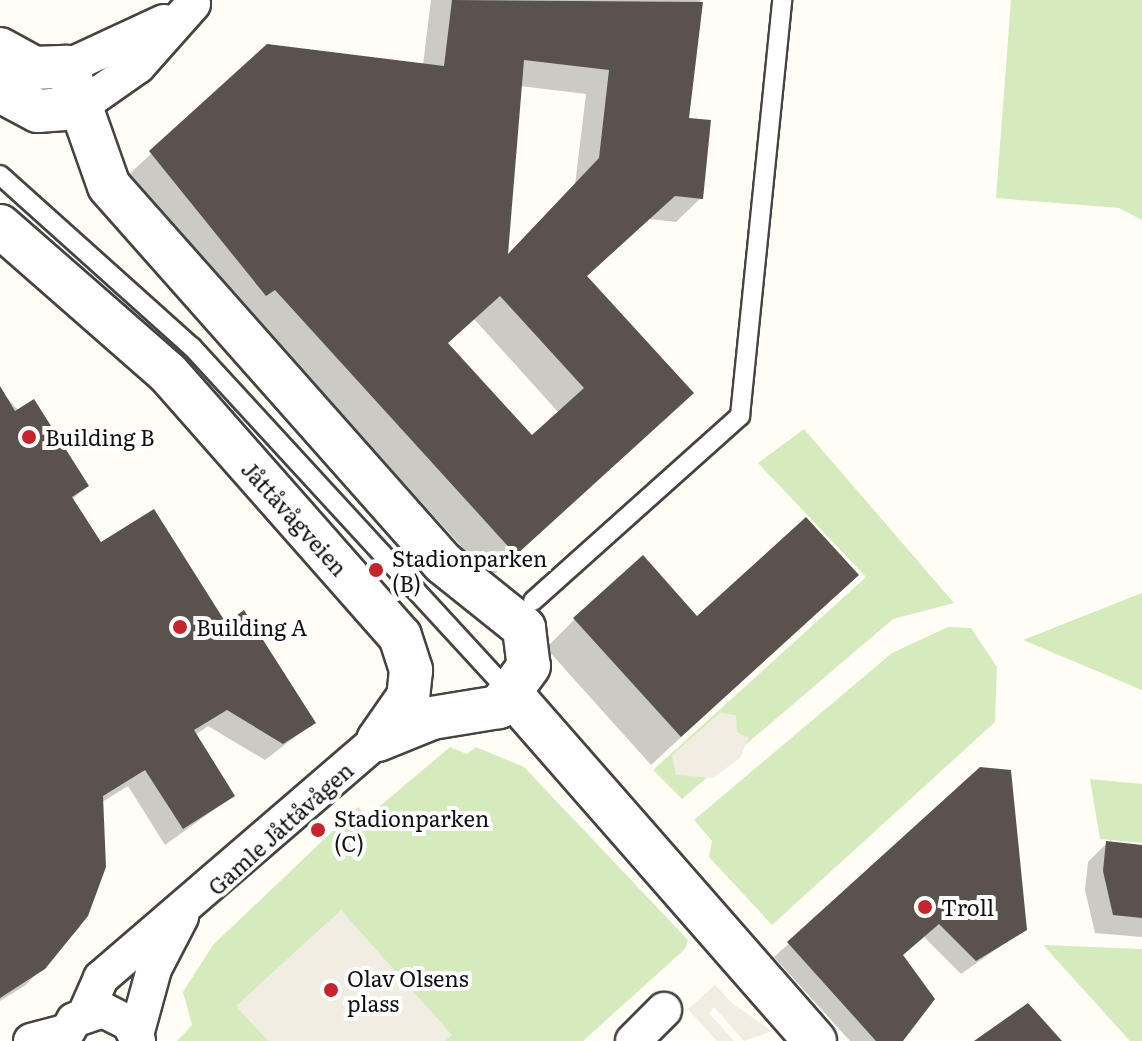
<!DOCTYPE html>
<meta charset="utf-8">
<style>
body{margin:0}
#map{position:relative;width:1142px;height:1041px;overflow:hidden;background:#fffdf5;font-family:Literata,serif}
div>[style]{position:absolute}
[style*='--x']{left:calc(var(--x)*1px);top:calc(var(--y)*1px);width:calc(var(--w)*1px);rotate:calc(var(--a)*1deg)}
.green>*{inset:0;background:#d5ebbd}
.plaza>*{inset:0;background:#f1ede2}
.shadow>*{inset:0;background:#0003}
.building>*{inset:0;background:#5a524d}
.roads{filter:drop-shadow(2px 0 #444) drop-shadow(-2px 0 #444) drop-shadow(0 2px #444) drop-shadow(0 -2px #444)}
.service>*{height:18px;margin:-9px;padding:0 9px;transform-origin:9px;border-radius:9px;background:#fff}
.minor>*{height:34px;margin:-17px;padding:0 17px;transform-origin:17px;border-radius:17px;background:#fff}
.tertiary>*{height:42px;margin:-21px;padding:0 21px;transform-origin:21px;border-radius:21px;background:#fff}
.dots>*{width:22px;height:22px;translate:-50% -50%;box-sizing:border-box;border:4px solid #fff;border-radius:50%}
span{translate:-50% -50%;white-space:nowrap;text-align:center;line-height:1.15;-webkit-text-stroke:8px #fff;paint-order:stroke}
.poi-label{font-size:22px;color:#111}
.left{translate:0 -50%;text-align:left}
.street-label{font-size:22px;color:#111}
</style>
<div id="map">
<div class="green">
<div style="clip-path:polygon(1011px 0,1142px 0,1142px 220px,1119px 208px,996px 198px)"></div>
<div style="clip-path:polygon(804px 429px,954px 603px,893px 619px,682px 799px,653px 770px,866px 577px,758px 463px)"></div>
<div style="clip-path:polygon(1142px 593px,1142px 690px,1023px 640px)"></div>
<div style="clip-path:polygon(948px 627px,971px 628px,997px 667px,995px 722px,772px 925px,709px 857px,712px 841px,694px 820px,892px 653px)"></div>
<div style="clip-path:polygon(450px 747px,467px 754px,476px 747px,524px 767px,688px 940px,685px 949px,583px 1041px,177px 1041px,192px 1025px,183px 992px,213px 945px,358px 807px,367px 817px)"></div>
<div style="clip-path:polygon(1090px 779px,1142px 784px,1142px 843px,1100px 839px)"></div>
<div style="clip-path:polygon(1043px 945px,1142px 949px,1142px 1041px,1130px 1041px)"></div>
</div>
<div class="plaza">
<div style="clip-path:polygon(720px 713px,736px 715px,737px 732px,749px 738px,740px 758px,713px 778px,676px 775px,672px 755px)"></div>
<div style="clip-path:polygon(341px 910px,452px 1035px,445px 1041px,268px 1041px,236px 1006px)"></div>
<div style="clip-path:polygon(715px 985px,733px 1004px,772px 1031px,744px 1041px,714px 1007px,709px 1013px,734px 1041px,717px 1041px,688px 1009px)"></div>
</div>
<div class="shadow">
<div style="clip-path:polygon(evenodd,431px 0,700px 0,687px 120px,701px 198px,676px 222px,649px 219px,586px 277px,667px 417px,490px 578px,126px 177px,267px 47px,423px 65px,431px 0,520px 86px,586px 94px,575px 185px,505px 258px,520px 86px,431px 0,474px 319px,559px 413px,532px 438px,446px 344px,474px 319px)"></div>
<div style="clip-path:polygon(0 390px,86px 486px,72px 500px,100px 545px,225px 626px,313px 723px,265px 760px,208px 726px,195px 735px,233px 796px,165px 845px,128px 786px,102px 802px,98px 886px,80px 927px,26px 985px,0 1001px)"></div>
<div style="clip-path:polygon(856px 575px,651px 765px,546px 648px,575px 619px,697px 619px)"></div>
<div style="clip-path:polygon(981px 769px,1025px 929px,961px 974px,924px 937px,901px 956px,900px 1041px,850px 1041px,774px 957px)"></div>
<div style="clip-path:polygon(1107px 843px,1142px 847px,1142px 937px,1095px 933px,1085px 890px,1088px 862px)"></div>
</div>
<div class="building">
<div style="clip-path:polygon(evenodd,452px 0,703px 2px,689px 118px,711px 120px,703px 199px,675px 196px,587px 276px,694px 393px,516px 555px,275px 290px,266px 296px,149px 151px,267px 44px,444px 66px,452px 0,524px 60px,609px 70px,599px 158px,508px 254px,524px 60px,452px 0,500px 296px,584px 388px,532px 435px,448px 343px,500px 296px)"></div>
<div style="clip-path:polygon(0 386px,15px 411px,34px 399px,89px 486px,72px 497px,101px 542px,154px 509px,226px 623px,244px 610px,316px 723px,283px 744px,227px 710px,194px 730px,235px 796px,183px 829px,145px 770px,103px 796px,106px 867px,88px 916px,45px 969px,0 998px)"></div>
<div style="clip-path:polygon(806px 517px,859px 575px,681px 737px,573px 618px,643px 555px,697px 616px)"></div>
<div style="clip-path:polygon(980px 767px,1011px 770px,1027px 930px,976px 961px,939px 924px,903px 955px,935px 999px,903px 1041px,876px 1041px,787px 942px)"></div>
<div style="clip-path:polygon(1106px 841px,1142px 845px,1142px 918px,1113px 915px,1103px 871px)"></div>
<div style="clip-path:polygon(1028px 1003px,1062px 1041px,974px 1041px)"></div>
</div>
<div class="roads">
<div class="service">
<div style="--x:0;--y:175;--w:258;--a:41.9"></div>
<div style="--x:192;--y:347;--w:470;--a:47.4"></div>
<div style="--x:533;--y:601;--w:278;--a:-41.8"></div>
<div style="--x:740;--y:416;--w:418;--a:-84.2"></div>
</div>
<div class="minor">
<div style="--x:67;--y:67;--w:107;--a:-24.9"></div>
<div style="--x:78;--y:108;--w:73;--a:-35"></div>
<div style="--x:138;--y:66;--w:83;--a:-48.4"></div>
<div style="--x:86;--y:1012;--w:37;--a:-66"></div>
<div style="--x:101;--y:978;--w:365;--a:-40.7"></div>
<div style="--x:136;--y:1035;--w:68;--a:-74.7"></div>
<div style="--x:154;--y:969;--w:59;--a:-62.6"></div>
<div style="--x:31;--y:1041;--w:35;--a:-15"></div>
<div style="--x:62;--y:1041;--w:24;--a:-60"></div>
<div style="--x:74;--y:1020;--w:31;--a:-19"></div>
<div style="--x:103;--y:1010;--w:29;--a:27"></div>
<div style="--x:129;--y:1023;--w:20;--a:63"></div>
<div style="--x:633;--y:1041;--w:44;--a:-45"></div>
</div>
<div class="tertiary">
<div style="--x:0;--y:49;--w:39;--a:29"></div>
<div style="--x:34;--y:68;--w:33;--a:-2"></div>
<div style="--x:67;--y:67;--w:126;--a:70.6"></div>
<div style="--x:109;--y:186;--w:504;--a:48.46"></div>
<div style="--x:443;--y:563;--w:104;--a:38.7"></div>
<div style="--x:524;--y:628;--w:38;--a:83"></div>
<div style="--x:529;--y:666;--w:51;--a:126.2"></div>
<div style="--x:499;--y:707;--w:68;--a:170.7"></div>
<div style="--x:432;--y:718;--w:58;--a:157.8"></div>
<div style="--x:0;--y:91;--w:43;--a:27.8"></div>
<div style="--x:38;--y:111;--w:40;--a:-4.3"></div>
<div style="--x:0;--y:226;--w:223;--a:41.2"></div>
<div style="--x:168;--y:373;--w:351;--a:48.6"></div>
<div style="--x:400;--y:636;--w:36;--a:72"></div>
<div style="--x:411;--y:670;--w:27;--a:96"></div>
<div style="--x:408;--y:697;--w:52;--a:124.9"></div>
<div style="--x:512;--y:695;--w:460;--a:48.8"></div>
</div>
</div>
<div class="dots">
<div style="left:29px;top:437px;background:#c4262e"></div>
<div style="left:376px;top:570px;background:#c4262e"></div>
<div style="left:180px;top:627px;background:#c4262e"></div>
<div style="left:318px;top:830px;background:#c4262e"></div>
<div style="left:925px;top:907px;background:#c4262e"></div>
<div style="left:331px;top:990px;background:#c4262e"></div>
</div>
<div class="poi-label">
<span class="left" style="left:45px;top:437px">Building B</span>
<span class="left" style="left:392px;top:570px">Stadionparken<br>(B)</span>
<span class="left" style="left:196px;top:627px">Building A</span>
<span class="left" style="left:334px;top:830px">Stadionparken<br>(C)</span>
<span class="left" style="left:941px;top:907px">Troll</span>
<span class="left" style="left:347px;top:990px">Olav Olsens<br>plass</span>
</div>
<div class="street-label">
<span style="left:295px;top:518px;rotate:48deg">Jåttåvågveien</span>
<span style="left:280px;top:828px;rotate:-42deg">Gamle Jåttåvågen</span>
</div>
</div>
